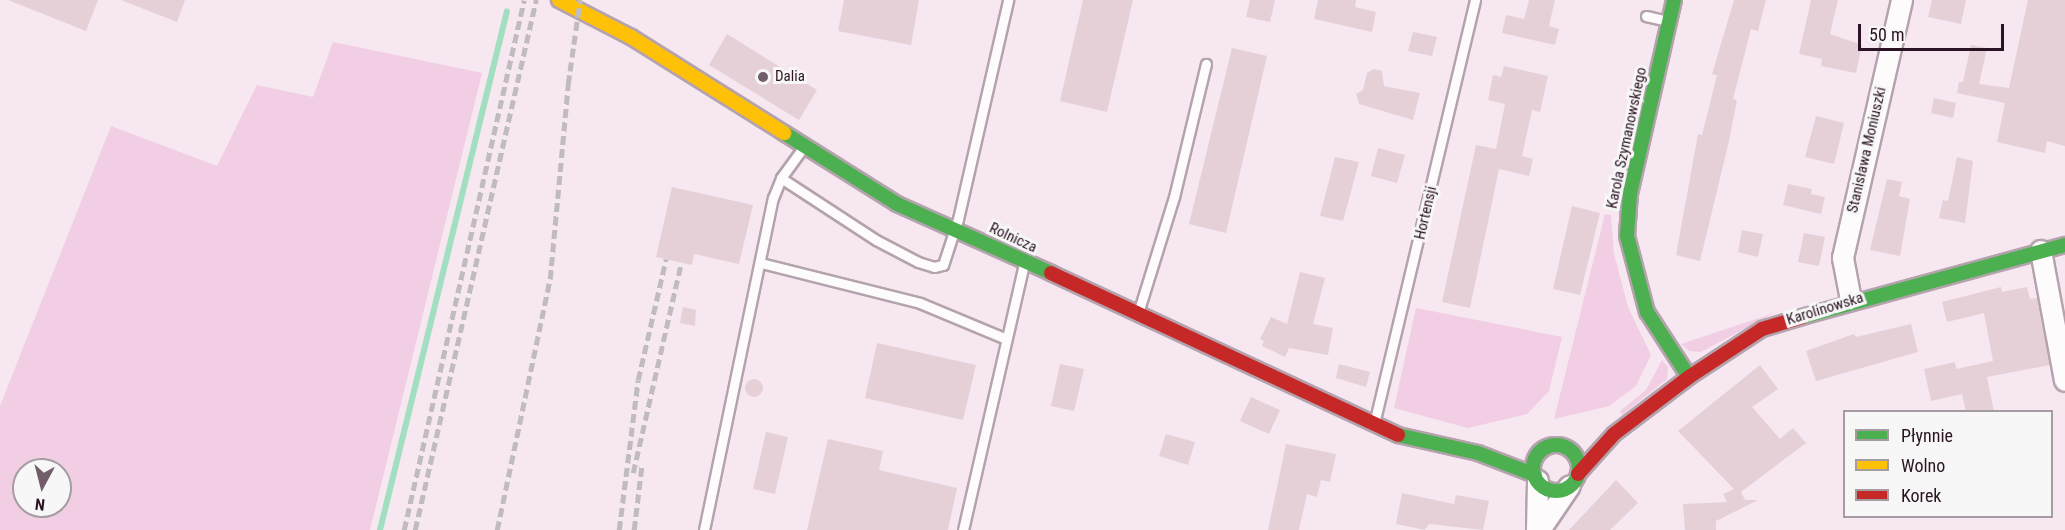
<!DOCTYPE html>
<meta charset="utf-8">
<style>
body{margin:0}
#map{position:relative;width:2065px;height:530px;overflow:hidden;background:#f6e7f0;font-family:"Roboto Condensed",sans-serif}
div>[style]{position:absolute}
[style*='--x']{left:calc(var(--x)*1px);top:calc(var(--y)*1px);width:calc(var(--w)*1px);rotate:calc(var(--a)*1deg)}
.green>*{inset:0;background:#f1cee3}
.stream>*{height:6px;margin:-3px;padding:0 3px;transform-origin:3px;border-radius:3px;background:#a1dfc0}
.building>*{inset:0;background:#e6d0d8}
.round{border-radius:50%}
.roads{filter:drop-shadow(2px 0 #b4a3ad) drop-shadow(-2px 0 #b4a3ad) drop-shadow(0 2px #b4a3ad) drop-shadow(0 -2px #b4a3ad)}
.lane>*{height:9px;margin:-4.5px;padding:0 4.5px;transform-origin:4.5px;border-radius:4.5px;background:#fefbfd}
.street>*{height:20px;margin:-10px;padding:0 10px;transform-origin:10px;border-radius:10px;background:#fefbfd}
.fast>*{height:14px;margin:-7px;padding:0 7px;transform-origin:7px;border-radius:7px;background:#4caf50}
.fast>.ring{margin:-7px;padding:0;box-sizing:content-box;background:none;border:14px solid #4caf50;border-radius:50%}
.slow>*{height:14px;margin:-7px;padding:0 7px;transform-origin:7px;border-radius:7px;background:#ffc107}
.jam>*{height:14px;margin:-7px;padding:0 7px;transform-origin:7px;border-radius:7px;background:#c62828}
.rail>*{height:4.5px;margin-top:-2.25px;transform-origin:0;background:repeating-linear-gradient(90deg,#c0bbbf 0 9px,transparent 0 13.5px)}
.dots>*{width:16px;height:16px;translate:-50% -50%;box-sizing:border-box;border:3px solid #f7f7f7;border-radius:50%}
span{translate:-50% -50%;white-space:nowrap;text-align:center;line-height:1.15;-webkit-text-stroke:6px #f7f7f7;paint-order:stroke}
.poi-label{font-size:15px;color:#2b1323}
.left{translate:0 -50%;text-align:left}
.street-label{font-size:15px;color:#2b1323}
.legend{position:absolute;left:1843px;top:410px;width:210px;height:108px;box-sizing:border-box;background:#f7f7f7;border:2px solid #a59ca2;margin:0;padding:8px 10px;list-style:none;font-size:18px;color:#2b1323}
.legend li{display:flex;align-items:center;gap:12px;height:30px}
.legend b{width:30px;border:2px solid #a59ca2}
.north{position:absolute;left:12px;top:458px;width:60px;height:60px;box-sizing:border-box;background:#f7f7f7;border:2px solid #a59ca2;border-radius:50%;rotate:187deg;font-size:16px;font-weight:700;line-height:24px;text-align:center;color:#2b1323}
.north::after{content:'';display:block;margin:auto;width:21px;height:27px;background:#725d6b;clip-path:polygon(50% 0,100% 100%,50% 72%,0 100%)}
.scale{position:absolute;left:1858px;top:24px;width:146px;height:27px;box-sizing:border-box;border:3px solid #2b1323;border-top:0;padding-left:8px;font-size:18px;line-height:21px;white-space:nowrap;color:#2b1323;-webkit-text-stroke:4px #f7f7f7;paint-order:stroke}
</style>
<div id="map">
<div class="green">
<div style="clip-path:polygon(evenodd,333px 42px,482px 73px,370px 530px,0 530px,0 406px,111px 126px,217px 166px,257px 85px,313px 97px,333px 42px,24px 470px,60px 470px,60px 506px,24px 506px,24px 470px)"></div>
<div style="clip-path:polygon(1605px 214px,1611px 215px,1614px 254px,1628px 307px,1651px 355px,1636px 386px,1609px 406px,1554px 419px)"></div>
<div style="clip-path:polygon(1416px 308px,1562px 337px,1549px 391px,1527px 414px,1468px 428px,1394px 408px)"></div>
<div style="clip-path:polygon(1774px 313px,1701px 352px,1689px 351px,1681px 344px)"></div>
<div style="clip-path:polygon(1662px 360px,1668px 367px,1667px 379px,1622px 415px,1620px 411px,1646px 390px)"></div>
</div>
<div class="stream">
<div style="--x:380;--y:530;--w:534;--a:-76.25"></div>
</div>
<div class="building">
<div style="clip-path:polygon(8px 0,98px 0,86px 31px)"></div>
<div style="clip-path:polygon(121px 0,185px 0,177px 22px)"></div>
<div style="clip-path:polygon(844px 0,919px 0,911px 45px,838px 31px)"></div>
<div style="clip-path:polygon(1083px 0,1133px 0,1107px 112px,1060px 101px)"></div>
<div style="clip-path:polygon(1250px 0,1275px 0,1270px 22px,1246px 17px)"></div>
<div style="clip-path:polygon(1318px 0,1356px 0,1355px 7px,1376px 12px,1372px 32px,1314px 19px)"></div>
<div style="clip-path:polygon(1529px 0,1555px 0,1549px 26px,1559px 29px,1555px 45px,1502px 33px,1506px 15px,1524px 19px)"></div>
<div style="clip-path:polygon(1734px 0,1766px 0,1758px 31px,1751px 29px,1733px 99px,1737px 100px,1729px 141px,1700px 261px,1676px 255px,1698px 134px,1702px 135px,1717px 75px,1712px 74px)"></div>
<div style="clip-path:polygon(1811px 0,1838px 0,1830px 34px,1862px 45px,1856px 73px,1821px 66px,1822px 59px,1799px 54px)"></div>
<div style="clip-path:polygon(1932px 0,1966px 0,1961px 24px,1928px 17px)"></div>
<div style="clip-path:polygon(2028px 0,2065px 0,2065px 146px,2047px 141px,2045px 153px,1997px 142px,2005px 103px,1957px 93px,1959px 82px,1963px 82px,1971px 45px,1987px 48px,1979px 84px,2009px 88px)"></div>
<div style="clip-path:polygon(1413px 32px,1437px 37px,1432px 56px,1408px 51px)"></div>
<div style="clip-path:polygon(727px 34px,817px 90px,799px 120px,709px 65px)"></div>
<div style="clip-path:polygon(1232px 48px,1267px 56px,1226px 233px,1189px 224px)"></div>
<div style="clip-path:polygon(1504px 66px,1548px 76px,1540px 112px,1532px 110px,1522px 156px,1533px 159px,1529px 176px,1499px 169px,1470px 308px,1442px 302px,1476px 145px,1496px 149px,1505px 104px,1488px 100px,1493px 75px,1501px 77px)"></div>
<div style="clip-path:polygon(1373px 69px,1382px 71px,1384px 86px,1420px 93px,1413px 120px,1359px 104px,1356px 94px,1363px 90px,1367px 73px)"></div>
<div style="clip-path:polygon(1934px 98px,1956px 103px,1953px 118px,1931px 113px)"></div>
<div style="clip-path:polygon(1816px 116px,1844px 123px,1834px 164px,1805px 157px)"></div>
<div style="clip-path:polygon(1378px 148px,1405px 155px,1397px 183px,1371px 176px)"></div>
<div style="clip-path:polygon(1335px 157px,1359px 162px,1343px 221px,1320px 216px)"></div>
<div style="clip-path:polygon(1957px 157px,1973px 161px,1965px 223px,1939px 218px,1943px 200px,1948px 201px)"></div>
<div style="clip-path:polygon(1887px 179px,1902px 182px,1899px 196px,1910px 199px,1900px 256px,1870px 250px)"></div>
<div style="clip-path:polygon(1788px 184px,1812px 189px,1811px 194px,1825px 197px,1821px 214px,1783px 205px)"></div>
<div style="clip-path:polygon(672px 187px,753px 205px,739px 264px,694px 254px,692px 265px,656px 257px)"></div>
<div style="clip-path:polygon(1572px 206px,1600px 213px,1580px 295px,1553px 289px)"></div>
<div style="clip-path:polygon(1742px 230px,1763px 234px,1758px 257px,1738px 252px)"></div>
<div style="clip-path:polygon(1804px 233px,1825px 237px,1819px 266px,1798px 262px)"></div>
<div style="clip-path:polygon(1300px 272px,1325px 278px,1313px 324px,1333px 328px,1328px 355px,1289px 348px,1285px 357px,1262px 346px,1264px 341px,1260px 339px,1271px 317px,1287px 324px)"></div>
<div style="clip-path:polygon(2001px 287px,2002px 292px,2027px 287px,2030px 299px,2037px 298px,2050px 365px,1987px 377px,1994px 411px,1966px 411px,1962px 394px,1931px 401px,1924px 369px,1955px 362px,1956px 369px,1993px 361px,1984px 313px,1947px 322px,1942px 302px)"></div>
<div style="clip-path:polygon(683px 307px,696px 310px,695px 326px,680px 323px)"></div>
<div style="clip-path:polygon(1911px 324px,1918px 352px,1816px 381px,1806px 351px,1854px 334px,1856px 337px)"></div>
<div style="clip-path:polygon(877px 343px,976px 365px,963px 420px,865px 398px)"></div>
<div style="clip-path:polygon(1060px 364px,1084px 369px,1074px 411px,1051px 406px)"></div>
<div style="clip-path:polygon(1339px 364px,1370px 372px,1366px 387px,1336px 378px)"></div>
<div style="clip-path:polygon(1760px 365px,1778px 389px,1752px 407px,1780px 439px,1793px 428px,1806px 443px,1741px 492px,1745px 500px,1758px 500px,1716px 521px,1716px 530px,1685px 530px,1683px 504px,1727px 502px,1723px 494px,1734px 489px,1678px 431px)"></div>
<div class="round" style="left:745px;top:379px;width:18px;height:18px"></div>
<div style="clip-path:polygon(1251px 397px,1280px 410px,1269px 434px,1240px 421px)"></div>
<div style="clip-path:polygon(766px 432px,788px 437px,775px 494px,753px 489px)"></div>
<div style="clip-path:polygon(1166px 434px,1195px 442px,1188px 465px,1159px 456px)"></div>
<div style="clip-path:polygon(828px 439px,883px 451px,879px 470px,957px 488px,948px 530px,807px 530px)"></div>
<div style="clip-path:polygon(1286px 444px,1336px 454px,1330px 482px,1321px 480px,1317px 497px,1307px 494px,1299px 530px,1268px 530px)"></div>
<div style="clip-path:polygon(1616px 480px,1638px 503px,1610px 530px,1569px 530px)"></div>
<div style="clip-path:polygon(1402px 493px,1454px 504px,1456px 495px,1489px 501px,1483px 530px,1429px 524px,1425px 530px,1396px 524px)"></div>
</div>
<div class="roads">
<div class="lane">
<div style="--x:1646;--y:16;--w:22;--a:13"></div>
<div style="--x:781;--y:178;--w:113;--a:33.1"></div>
<div style="--x:876;--y:240;--w:47;--a:27.6"></div>
<div style="--x:918;--y:262;--w:17;--a:17"></div>
<div style="--x:934;--y:267;--w:9;--a:-13"></div>
<div style="--x:943;--y:265;--w:48;--a:-71.9"></div>
<div style="--x:958;--y:219;--w:225;--a:-77.1"></div>
<div style="--x:761;--y:263;--w:164;--a:14.1"></div>
<div style="--x:920;--y:303;--w:91;--a:22.6"></div>
<div style="--x:1139;--y:310;--w:118;--a:-72.8"></div>
<div style="--x:1174;--y:197;--w:137;--a:-76.5"></div>
<div style="--x:1374;--y:424;--w:436;--a:-76.6"></div>
<div style="--x:704;--y:530;--w:339;--a:-78.3"></div>
<div style="--x:773;--y:198;--w:22;--a:-68"></div>
<div style="--x:781;--y:178;--w:36;--a:-54"></div>
<div style="--x:963;--y:530;--w:274;--a:-77.1"></div>
</div>
<div class="street">
<div style="--x:2041;--y:251;--w:132;--a:79.5"></div>
<div style="--x:1851;--y:300;--w:43;--a:-100.8"></div>
<div style="--x:1843;--y:258;--w:265;--a:-77.1"></div>
<div style="--x:1537;--y:530;--w:49;--a:-88.8"></div>
<div style="--x:1540;--y:530;--w:53;--a:-55.7"></div>
</div>
<div class="fast">
<div style="--x:1674;--y:0;--w:198;--a:102.8"></div>
<div style="--x:1630;--y:193;--w:43;--a:94"></div>
<div style="--x:1627;--y:236;--w:79;--a:75.3"></div>
<div style="--x:1647;--y:312;--w:77;--a:57.1"></div>
<div style="--x:784;--y:133;--w:133;--a:32.1"></div>
<div style="--x:897;--y:204;--w:169;--a:24.1"></div>
<div style="--x:1802;--y:317;--w:273;--a:-15.3"></div>
<div style="--x:1398;--y:435;--w:82;--a:12.7"></div>
<div style="--x:1478;--y:453;--w:61;--a:21.1"></div>
<div class="ring" style="left:1533px;top:445px;width:32px;height:32px"></div>
</div>
<div class="slow">
<div style="--x:559;--y:0;--w:81;--a:27.2"></div>
<div style="--x:631;--y:37;--w:181;--a:32.1"></div>
</div>
<div class="jam">
<div style="--x:1051;--y:273;--w:383;--a:25"></div>
<div style="--x:1578;--y:474;--w:54;--a:-48"></div>
<div style="--x:1614;--y:434;--w:94;--a:-37.2"></div>
<div style="--x:1689;--y:377;--w:87;--a:-33.3"></div>
<div style="--x:1762;--y:329;--w:42;--a:-16.7"></div>
</div>
</div>
<div class="rail">
<div style="--x:633;--y:473;--w:215;--a:-77.1"></div>
<div style="--x:404;--y:530;--w:543;--a:-77.24"></div>
<div style="--x:415;--y:530;--w:544;--a:-77.14"></div>
<div style="--x:497;--y:530;--w:257;--a:-78.1"></div>
<div style="--x:550;--y:279;--w:196;--a:-84.7"></div>
<div style="--x:568;--y:84;--w:85;--a:-81.9"></div>
<div style="--x:619;--y:530;--w:151;--a:-82.8"></div>
<div style="--x:638;--y:380;--w:124;--a:-77"></div>
<div style="--x:634;--y:530;--w:67;--a:-83.2"></div>
</div>
<div class="dots">
<div style="left:763px;top:77px;background:#725d6b"></div>
</div>
<div class="poi-label">
<span class="left" style="left:775px;top:77px">Dalia</span>
</div>
<div class="street-label">
<span style="left:1627px;top:138px;rotate:-78deg">Karola Szymanowskiego</span>
<span style="left:1867px;top:150px;rotate:-77deg">Stanisława Moniuszki</span>
<span style="left:1426px;top:213px;rotate:-77deg">Hortensji</span>
<span style="left:1013px;top:238px;rotate:25deg">Rolnicza</span>
<span style="left:1825px;top:309px;rotate:-17deg">Karolinowska</span>
</div>
<ul class="legend">
<li><b style="height:8px;background:#4caf50"></b>Płynnie</li>
<li><b style="height:8px;background:#ffc107"></b>Wolno</li>
<li><b style="height:8px;background:#c62828"></b>Korek</li>
</ul>
<div class="north">N</div>
<div class="scale">50 m</div>
</div>
